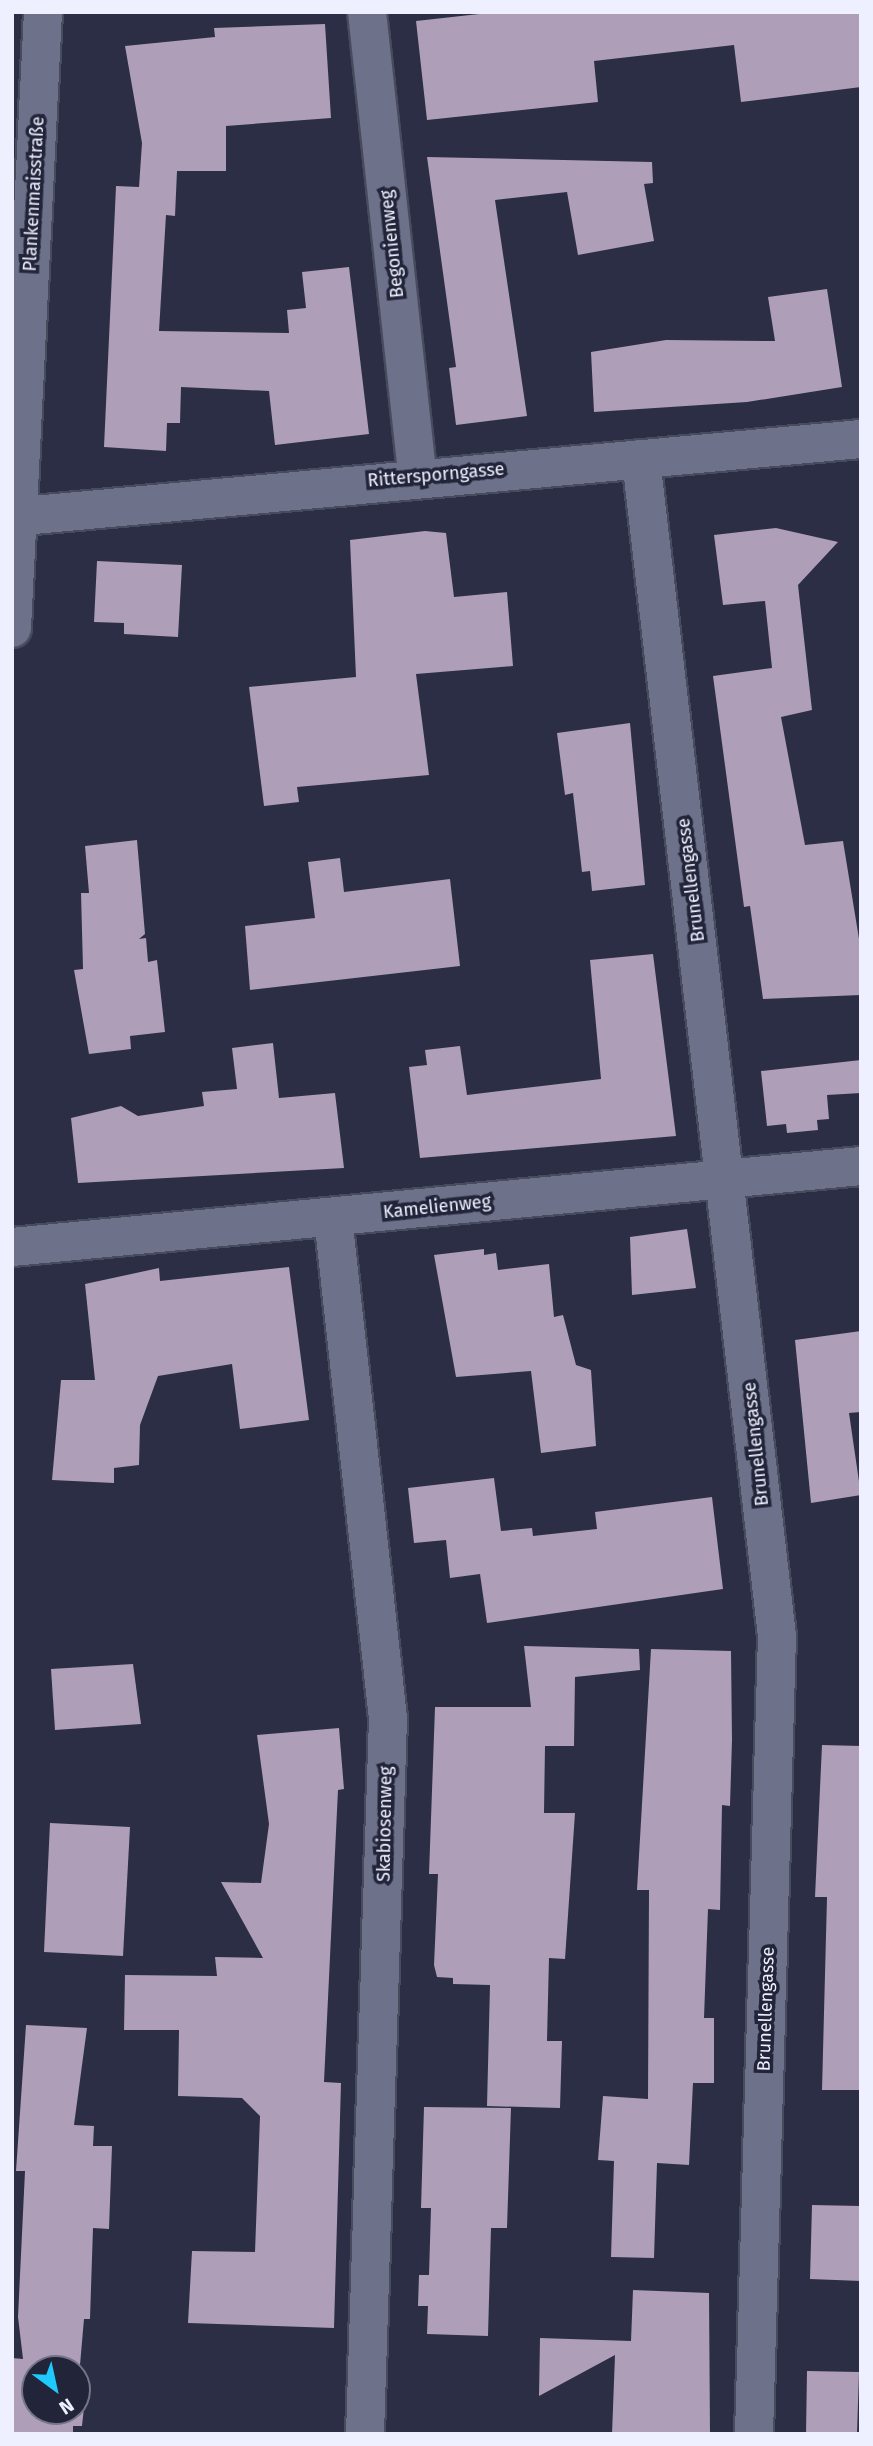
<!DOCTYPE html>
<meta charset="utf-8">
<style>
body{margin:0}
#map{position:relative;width:873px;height:2446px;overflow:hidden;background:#2b2e44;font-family:"Fira Sans",sans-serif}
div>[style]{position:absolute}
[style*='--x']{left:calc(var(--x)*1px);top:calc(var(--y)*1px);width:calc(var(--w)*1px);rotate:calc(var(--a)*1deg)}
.building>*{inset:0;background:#ae9eb7}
.roads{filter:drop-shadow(2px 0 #484a5d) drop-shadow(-2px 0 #484a5d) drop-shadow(0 2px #484a5d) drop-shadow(0 -2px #484a5d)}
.minor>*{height:38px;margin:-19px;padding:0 19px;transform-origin:19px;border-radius:19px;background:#6e718a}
span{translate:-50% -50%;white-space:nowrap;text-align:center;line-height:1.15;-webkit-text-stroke:7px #222439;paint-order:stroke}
.street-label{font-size:18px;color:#eef0ff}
.frame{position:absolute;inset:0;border:14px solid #eef0ff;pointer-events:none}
.north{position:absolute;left:21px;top:2355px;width:70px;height:70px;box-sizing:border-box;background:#222439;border:2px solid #747688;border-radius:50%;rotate:147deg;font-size:19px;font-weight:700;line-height:28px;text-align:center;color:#eef0ff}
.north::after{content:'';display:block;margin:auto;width:24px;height:32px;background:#1fc9fd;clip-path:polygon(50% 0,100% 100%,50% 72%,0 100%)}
</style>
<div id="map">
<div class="building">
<div style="clip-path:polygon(497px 12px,861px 12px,861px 87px,741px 102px,734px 45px,594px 61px,598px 102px,427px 120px,416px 21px)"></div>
<div style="clip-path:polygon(325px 24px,331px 118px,226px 126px,226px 171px,177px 171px,175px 216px,166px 215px,159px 331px,289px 333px,287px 310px,306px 308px,302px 272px,349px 267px,369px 434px,275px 445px,269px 391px,181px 387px,180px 423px,167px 423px,166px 451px,104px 447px,116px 186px,139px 187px,142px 143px,125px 46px,215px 37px,214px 28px)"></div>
<div style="clip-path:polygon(427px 157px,652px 162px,653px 183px,644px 184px,654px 241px,578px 255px,567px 192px,495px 200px,527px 416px,456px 425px,449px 368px,456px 367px)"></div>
<div style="clip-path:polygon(827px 289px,842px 387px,747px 402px,594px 412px,591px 352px,666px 340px,775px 341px,768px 297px)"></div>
<div style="clip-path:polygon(776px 528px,838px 542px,798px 585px,812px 710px,781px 717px,805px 845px,843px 841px,861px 951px,861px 995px,763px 999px,750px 906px,744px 907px,713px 676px,772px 668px,765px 601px,723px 605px,714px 535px)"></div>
<div style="clip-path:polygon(425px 531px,446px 533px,454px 597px,507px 592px,513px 666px,416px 674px,429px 775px,297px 787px,299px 802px,264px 806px,249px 687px,356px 677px,350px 540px)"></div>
<div style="clip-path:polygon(97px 561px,182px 565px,178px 637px,124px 634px,124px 623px,94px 622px)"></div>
<div style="clip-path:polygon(630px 723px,645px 885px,592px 891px,590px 871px,582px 872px,573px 793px,565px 795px,557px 733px)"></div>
<div style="clip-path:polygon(137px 840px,145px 934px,139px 939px,146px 938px,148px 962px,157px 960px,165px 1032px,130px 1036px,131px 1049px,89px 1054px,74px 970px,83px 969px,81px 893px,89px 893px,85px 846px)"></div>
<div style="clip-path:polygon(340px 858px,344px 892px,450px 879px,460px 966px,250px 990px,245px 926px,315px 918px,308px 862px)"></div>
<div style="clip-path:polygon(653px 954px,676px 1136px,420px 1158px,409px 1067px,427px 1065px,425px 1050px,460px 1046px,467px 1095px,601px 1079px,590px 960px)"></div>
<div style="clip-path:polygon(273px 1043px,279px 1098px,335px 1093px,344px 1168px,78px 1183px,71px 1118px,121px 1106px,138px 1116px,204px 1106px,202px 1092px,237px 1089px,232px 1048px)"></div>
<div style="clip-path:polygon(861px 1060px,861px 1093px,827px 1095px,829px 1119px,817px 1120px,818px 1130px,787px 1133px,786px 1124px,767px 1126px,761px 1071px)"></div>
<div style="clip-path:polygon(687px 1229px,696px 1288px,632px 1295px,630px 1237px)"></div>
<div style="clip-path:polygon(484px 1249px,484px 1255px,496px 1253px,498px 1270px,549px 1264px,554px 1317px,563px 1315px,576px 1365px,591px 1370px,596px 1446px,541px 1453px,531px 1371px,456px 1377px,434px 1255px)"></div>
<div style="clip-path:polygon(289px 1267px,309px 1420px,240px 1429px,232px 1364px,158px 1376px,140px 1425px,139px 1465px,114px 1468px,114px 1483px,52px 1480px,61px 1380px,95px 1380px,85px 1284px,159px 1268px,160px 1281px)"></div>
<div style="clip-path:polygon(861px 1331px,861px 1412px,849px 1413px,861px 1495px,811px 1503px,795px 1340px)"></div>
<div style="clip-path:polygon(494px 1478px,501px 1531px,532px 1528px,533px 1536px,597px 1529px,595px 1512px,712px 1497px,723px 1589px,487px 1623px,480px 1574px,450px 1578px,446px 1540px,414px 1543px,408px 1488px)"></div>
<div style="clip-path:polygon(524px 1646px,639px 1649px,640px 1670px,575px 1677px,574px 1746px,545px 1746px,544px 1813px,575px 1813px,565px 1959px,549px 1958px,547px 2041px,562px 2041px,560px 2108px,487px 2106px,490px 1985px,453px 1984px,453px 1978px,437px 1977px,434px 1965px,438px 1874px,429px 1874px,435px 1707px,531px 1707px)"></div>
<div style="clip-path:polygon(651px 1649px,731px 1651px,732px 1740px,730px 1806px,722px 1805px,720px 1910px,708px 1909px,704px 2018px,714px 2018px,714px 2083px,693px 2083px,689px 2165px,657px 2163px,654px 2258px,611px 2257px,614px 2161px,598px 2160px,603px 2096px,648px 2099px,649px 1890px,637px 1890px)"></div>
<div style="clip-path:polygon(133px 1664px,141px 1724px,55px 1730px,51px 1669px)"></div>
<div style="clip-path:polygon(339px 1728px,344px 1789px,338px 1790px,324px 2082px,341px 2083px,334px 2328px,188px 2323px,192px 2251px,255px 2252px,260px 2116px,242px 2098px,178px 2096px,179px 2030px,124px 2030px,125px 1975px,217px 1976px,215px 1957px,263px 1958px,221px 1882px,261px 1883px,269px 1824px,257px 1735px)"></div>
<div style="clip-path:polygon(822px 1745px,861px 1746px,861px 2090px,822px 2090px,827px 1897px,815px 1897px)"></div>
<div style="clip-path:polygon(50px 1823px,130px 1827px,123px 1956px,44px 1952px)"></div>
<div style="clip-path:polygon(evenodd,26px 2025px,87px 2028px,74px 2125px,94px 2126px,93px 2146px,112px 2146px,109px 2229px,93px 2228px,90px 2319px,84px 2319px,78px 2388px,86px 2389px,82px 2426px,73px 2426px,73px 2434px,12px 2434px,12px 2358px,23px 2359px,18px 2317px,25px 2171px,16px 2171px,26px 2025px,35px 2369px,77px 2369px,77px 2411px,35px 2411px,35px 2369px)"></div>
<div style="clip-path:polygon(424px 2107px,511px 2108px,507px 2228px,491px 2228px,488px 2336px,427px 2334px,428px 2306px,418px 2306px,419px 2275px,429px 2275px,431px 2208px,421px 2208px)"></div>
<div style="clip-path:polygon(812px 2205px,861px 2206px,861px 2281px,810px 2279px)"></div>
<div style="clip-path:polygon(633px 2290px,709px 2293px,710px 2434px,612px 2434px,615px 2355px,539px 2396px,540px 2338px,631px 2341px)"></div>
<div style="clip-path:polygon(807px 2371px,859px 2372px,857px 2434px,806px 2434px)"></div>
</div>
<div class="roads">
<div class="minor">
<div style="--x:367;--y:12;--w:467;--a:83.8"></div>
<div style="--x:641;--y:459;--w:1185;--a:83.41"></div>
<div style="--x:777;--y:1636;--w:798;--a:91.65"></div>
<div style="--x:12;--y:517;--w:853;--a:-5.25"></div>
<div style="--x:12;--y:628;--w:617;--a:-87.12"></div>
<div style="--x:333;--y:1217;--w:504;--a:83.74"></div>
<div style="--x:388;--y:1718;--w:716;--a:91.84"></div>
<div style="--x:12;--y:1247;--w:853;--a:-5.45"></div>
</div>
</div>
<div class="street-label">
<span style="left:34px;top:194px;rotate:-87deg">Plankenmaisstraße</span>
<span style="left:392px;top:244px;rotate:-96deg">Begonienweg</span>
<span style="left:436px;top:475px;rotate:-5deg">Rittersporngasse</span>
<span style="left:691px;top:880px;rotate:-97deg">Brunellengasse</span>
<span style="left:437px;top:1207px;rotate:-6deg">Kamelienweg</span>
<span style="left:756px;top:1444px;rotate:-96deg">Brunellengasse</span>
<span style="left:385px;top:1824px;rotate:-89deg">Skabiosenweg</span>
<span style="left:766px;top:2009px;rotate:-88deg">Brunellengasse</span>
</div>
<div class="frame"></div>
<div class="north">N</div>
</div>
